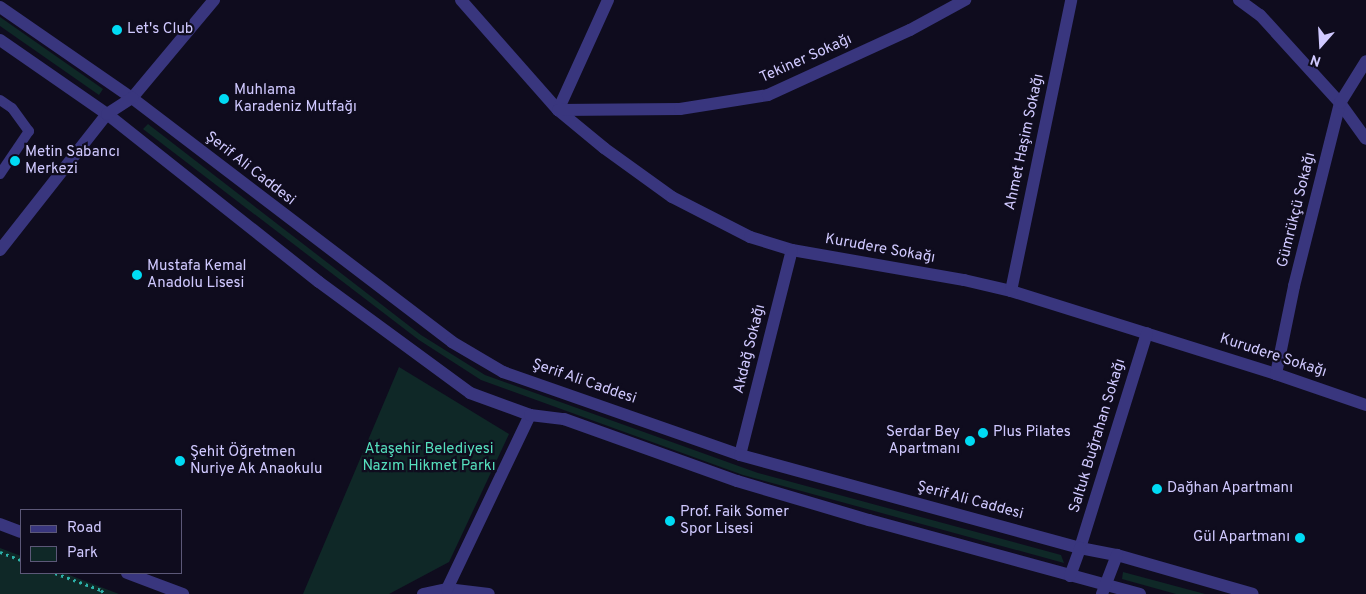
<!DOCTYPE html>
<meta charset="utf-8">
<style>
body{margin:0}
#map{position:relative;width:1366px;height:594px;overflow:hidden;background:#0f0c1e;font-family:Overpass,sans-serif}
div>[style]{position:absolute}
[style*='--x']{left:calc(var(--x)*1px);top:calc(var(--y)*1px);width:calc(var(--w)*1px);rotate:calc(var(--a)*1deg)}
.green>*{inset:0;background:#0f2827}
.path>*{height:3px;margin-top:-1.5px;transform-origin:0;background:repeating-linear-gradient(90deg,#2cb0a8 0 2.5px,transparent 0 6.5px)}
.service>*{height:10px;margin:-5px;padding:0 5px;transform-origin:5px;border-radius:5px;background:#39367e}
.minor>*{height:12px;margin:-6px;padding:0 6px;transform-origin:6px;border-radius:6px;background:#39367e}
.tertiary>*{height:12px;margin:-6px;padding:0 6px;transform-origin:6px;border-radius:6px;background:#39367e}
.dots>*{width:14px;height:14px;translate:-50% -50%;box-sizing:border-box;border:2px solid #0f0c1e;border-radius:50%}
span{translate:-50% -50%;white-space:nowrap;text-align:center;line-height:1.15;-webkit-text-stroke:4.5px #0f0c1e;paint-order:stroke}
.poi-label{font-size:15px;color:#d0c9ff}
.left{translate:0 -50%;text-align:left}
.right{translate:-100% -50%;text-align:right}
.street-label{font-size:15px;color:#d0c9ff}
.park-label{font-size:15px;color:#55dfbd}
.legend{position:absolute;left:20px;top:509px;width:162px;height:65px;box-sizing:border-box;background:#0f0c1e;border:1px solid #5c5878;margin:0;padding:6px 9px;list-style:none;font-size:15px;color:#d0c9ff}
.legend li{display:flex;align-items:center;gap:10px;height:25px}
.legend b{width:25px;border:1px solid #5c5878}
.north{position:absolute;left:1296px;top:20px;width:50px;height:50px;-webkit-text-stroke:4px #0f0c1e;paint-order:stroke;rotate:199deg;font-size:14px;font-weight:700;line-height:20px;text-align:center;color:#d0c9ff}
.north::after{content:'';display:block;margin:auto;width:18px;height:22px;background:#d0c9ff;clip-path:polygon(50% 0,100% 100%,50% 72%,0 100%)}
</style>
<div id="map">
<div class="green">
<div style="clip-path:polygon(0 17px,103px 89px,99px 95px,0 26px)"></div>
<div style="clip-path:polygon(148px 124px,421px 335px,485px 375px,758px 473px,1061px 555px,1064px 563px,743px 475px,481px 380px,419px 340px,143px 129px)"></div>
<div style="clip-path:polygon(399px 367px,509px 434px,449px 562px,389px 594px,303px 594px)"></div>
<div style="clip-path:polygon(0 548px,21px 556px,21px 573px,64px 573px,119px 594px,0 594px)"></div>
<div style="clip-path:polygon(1123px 572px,1205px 594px,1176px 594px,1122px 579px)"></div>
</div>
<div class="path">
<div style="--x:0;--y:552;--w:22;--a:21"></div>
<div style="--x:55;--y:573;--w:49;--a:20.3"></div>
<div style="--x:101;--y:590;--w:6;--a:45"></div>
</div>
<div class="service">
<div style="--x:0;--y:100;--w:14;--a:34"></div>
<div style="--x:12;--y:108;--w:29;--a:54"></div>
<div style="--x:29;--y:131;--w:52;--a:124"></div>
</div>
<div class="minor">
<div style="--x:461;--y:0;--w:147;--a:48.6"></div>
<div style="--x:558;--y:110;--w:60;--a:39.6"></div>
<div style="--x:604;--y:148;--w:84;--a:35.8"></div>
<div style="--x:672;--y:197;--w:88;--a:27.1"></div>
<div style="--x:750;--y:237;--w:44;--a:17.2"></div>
<div style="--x:792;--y:250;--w:175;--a:9.9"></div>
<div style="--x:964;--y:280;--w:48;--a:13.2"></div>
<div style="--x:1011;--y:291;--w:278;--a:17.4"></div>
<div style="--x:1276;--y:374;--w:95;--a:19"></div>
<div style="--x:608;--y:0;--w:121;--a:114.4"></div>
<div style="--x:558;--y:110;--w:122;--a:-0.5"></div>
<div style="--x:680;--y:109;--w:89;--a:-9"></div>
<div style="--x:768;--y:95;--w:156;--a:-24.6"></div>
<div style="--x:910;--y:30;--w:63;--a:-28.6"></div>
<div style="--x:1239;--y:0;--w:26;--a:36"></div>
<div style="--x:1260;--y:15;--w:119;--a:47.7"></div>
<div style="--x:1340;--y:103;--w:44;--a:54.2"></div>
<div style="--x:132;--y:98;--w:128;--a:-50.1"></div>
<div style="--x:0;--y:250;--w:173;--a:-51.8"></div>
<div style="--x:1011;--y:291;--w:297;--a:-78.3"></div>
<div style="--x:1276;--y:374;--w:90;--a:-78.4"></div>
<div style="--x:1294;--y:286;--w:189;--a:-75.9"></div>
<div style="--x:1340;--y:103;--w:49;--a:-58.2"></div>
<div style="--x:740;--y:455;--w:211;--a:-75.8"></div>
<div style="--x:0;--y:524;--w:22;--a:21"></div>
<div style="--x:1080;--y:548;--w:225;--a:-72.7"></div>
<div style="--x:127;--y:573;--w:60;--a:20.6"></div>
<div style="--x:447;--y:589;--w:42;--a:6.8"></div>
<div style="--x:423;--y:594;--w:25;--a:-12"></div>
<div style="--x:447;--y:589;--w:193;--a:-64.5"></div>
</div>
<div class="tertiary">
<div style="--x:0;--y:7;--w:160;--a:34.6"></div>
<div style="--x:132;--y:98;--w:402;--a:37.3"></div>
<div style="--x:452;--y:342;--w:59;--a:30.5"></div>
<div style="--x:503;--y:372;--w:251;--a:19.3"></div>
<div style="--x:740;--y:455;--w:352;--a:15.3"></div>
<div style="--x:1080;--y:548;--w:38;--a:11"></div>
<div style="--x:1117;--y:555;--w:141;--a:16"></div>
<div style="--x:0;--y:40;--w:130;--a:34.7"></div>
<div style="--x:107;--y:114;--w:270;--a:38.4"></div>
<div style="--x:319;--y:282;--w:187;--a:36.3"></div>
<div style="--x:470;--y:393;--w:64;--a:20.1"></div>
<div style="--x:530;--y:415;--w:34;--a:7"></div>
<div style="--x:564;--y:419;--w:184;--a:19.7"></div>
<div style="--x:737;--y:481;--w:138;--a:16.5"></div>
<div style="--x:869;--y:520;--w:281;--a:15.3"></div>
<div style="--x:107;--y:114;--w:30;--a:-33"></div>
<div style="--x:1070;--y:576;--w:30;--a:-70"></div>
<div style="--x:1102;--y:594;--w:42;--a:-69"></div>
</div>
<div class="dots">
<div style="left:117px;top:30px;background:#00dbf4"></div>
<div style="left:224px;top:99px;background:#00dbf4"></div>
<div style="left:15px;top:161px;background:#00dbf4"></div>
<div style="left:137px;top:275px;background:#00dbf4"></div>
<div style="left:983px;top:433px;background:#00dbf4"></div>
<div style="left:970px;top:441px;background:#00dbf4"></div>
<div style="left:180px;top:461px;background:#00dbf4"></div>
<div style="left:1157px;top:489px;background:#00dbf4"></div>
<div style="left:670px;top:521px;background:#00dbf4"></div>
<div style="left:1300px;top:538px;background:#00dbf4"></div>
</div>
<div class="poi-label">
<span class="left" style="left:127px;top:30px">Let's Club</span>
<span class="left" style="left:234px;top:99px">Muhlama<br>Karadeniz Mutfağı</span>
<span class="left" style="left:25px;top:161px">Metin Sabancı<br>Merkezi</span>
<span class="left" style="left:147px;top:275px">Mustafa Kemal<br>Anadolu Lisesi</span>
<span class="right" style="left:960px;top:441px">Serdar Bey<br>Apartmanı</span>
<span class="left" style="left:993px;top:433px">Plus Pilates</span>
<span class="left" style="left:190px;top:461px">Şehit Öğretmen<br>Nuriye Ak Anaokulu</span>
<span class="left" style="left:1167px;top:489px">Dağhan Apartmanı</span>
<span class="left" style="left:680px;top:521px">Prof. Faik Somer<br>Spor Lisesi</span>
<span class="right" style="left:1290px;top:538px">Gül Apartmanı</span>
</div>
<div class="street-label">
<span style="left:806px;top:59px;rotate:-24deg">Tekiner Sokağı</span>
<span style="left:1025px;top:142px;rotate:-78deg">Ahmet Haşim Sokağı</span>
<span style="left:250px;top:169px;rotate:38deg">Şerif Ali Caddesi</span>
<span style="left:1297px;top:210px;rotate:-76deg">Gümrükçü Sokağı</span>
<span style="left:880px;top:249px;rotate:10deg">Kurudere Sokağı</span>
<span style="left:750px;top:349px;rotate:-76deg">Akdağ Sokağı</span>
<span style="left:1273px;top:356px;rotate:18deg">Kurudere Sokağı</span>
<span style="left:584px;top:382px;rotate:19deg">Şerif Ali Caddesi</span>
<span style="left:1098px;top:436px;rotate:-73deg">Saltuk Buğrahan Sokağı</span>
<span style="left:970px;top:501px;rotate:15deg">Şerif Ali Caddesi</span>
</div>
<div class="park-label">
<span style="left:429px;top:458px">Ataşehir Belediyesi<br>Nazım Hikmet Parkı</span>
</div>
<ul class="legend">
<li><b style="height:6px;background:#39367e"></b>Road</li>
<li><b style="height:14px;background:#0f2827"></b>Park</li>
</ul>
<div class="north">N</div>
</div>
